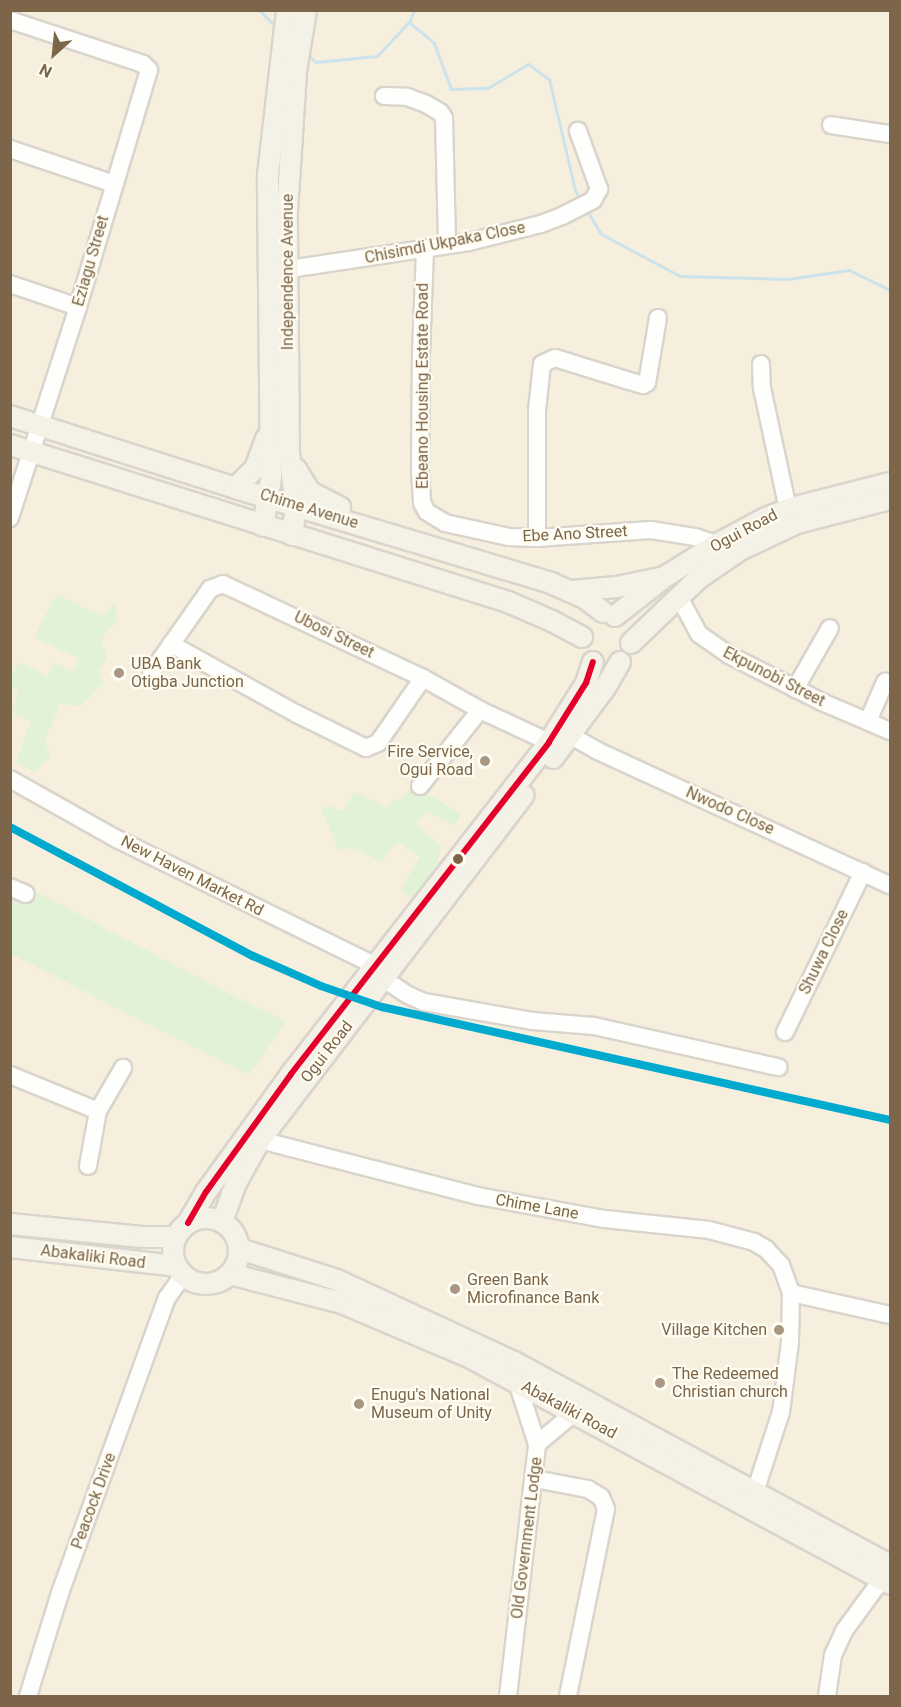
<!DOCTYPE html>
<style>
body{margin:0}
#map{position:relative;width:901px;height:1707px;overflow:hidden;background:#f9f7ee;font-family:Roboto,sans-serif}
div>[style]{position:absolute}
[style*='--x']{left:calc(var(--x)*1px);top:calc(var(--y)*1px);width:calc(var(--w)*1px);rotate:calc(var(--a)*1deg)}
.residential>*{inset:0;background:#f6efde}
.green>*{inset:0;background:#e1f2d7}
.stream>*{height:3px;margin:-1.5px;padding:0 1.5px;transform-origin:1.5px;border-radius:1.5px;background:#cde3ec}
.roads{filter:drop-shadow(2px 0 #d9d4cc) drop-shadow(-2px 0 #d9d4cc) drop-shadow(0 2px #d9d4cc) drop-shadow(0 -2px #d9d4cc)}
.minor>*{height:16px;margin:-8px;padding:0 8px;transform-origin:8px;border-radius:8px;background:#fefefc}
.major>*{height:20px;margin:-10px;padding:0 10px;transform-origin:10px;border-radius:10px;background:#f4f1e6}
.major>.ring{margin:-10px;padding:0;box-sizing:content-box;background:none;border:20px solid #f4f1e6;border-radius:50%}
.bus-1>*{height:6px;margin:-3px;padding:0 3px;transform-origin:3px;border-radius:3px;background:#e4002b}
.rail-1>*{height:8px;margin:-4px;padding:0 4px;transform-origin:4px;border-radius:4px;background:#00a9ce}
.dots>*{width:16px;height:16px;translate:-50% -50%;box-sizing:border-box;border:3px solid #fffcf1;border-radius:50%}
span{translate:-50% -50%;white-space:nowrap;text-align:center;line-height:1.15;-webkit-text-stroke:4.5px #fffcf1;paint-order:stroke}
.street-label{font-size:16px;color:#7c6549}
.poi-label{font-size:16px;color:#7c6549}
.left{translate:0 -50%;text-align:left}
.right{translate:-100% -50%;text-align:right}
.frame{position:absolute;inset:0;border:12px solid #7c6549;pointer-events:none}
.north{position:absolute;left:24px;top:24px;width:60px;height:60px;-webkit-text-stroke:4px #fffcf1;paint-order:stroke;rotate:207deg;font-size:16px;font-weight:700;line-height:24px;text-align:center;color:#7c6549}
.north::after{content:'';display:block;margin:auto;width:21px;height:27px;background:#7c6549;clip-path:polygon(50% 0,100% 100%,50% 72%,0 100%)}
</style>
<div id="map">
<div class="residential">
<div style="clip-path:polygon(11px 11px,890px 11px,890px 1696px,11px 1696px)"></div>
</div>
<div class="green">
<div style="clip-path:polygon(56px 595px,104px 616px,115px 601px,117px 619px,101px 640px,107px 658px,98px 670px,104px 683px,81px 706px,60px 704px,45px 741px,50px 757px,35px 772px,16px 762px,31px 721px,11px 712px,19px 692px,11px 688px,11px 675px,20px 662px,48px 676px,54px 663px,73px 671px,79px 659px,34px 637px)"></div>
<div style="clip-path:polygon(416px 787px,461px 814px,455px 825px,425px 812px,416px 824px,441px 847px,437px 864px,413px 899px,401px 891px,420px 856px,397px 842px,381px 862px,354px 848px,339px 850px,321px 808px,330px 806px,342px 811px,355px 792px,386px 807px)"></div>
<div style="clip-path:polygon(10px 878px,233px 996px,286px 1021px,249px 1075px,11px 954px)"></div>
</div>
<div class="stream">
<div style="--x:259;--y:10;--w:25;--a:45"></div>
<div style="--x:409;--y:22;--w:33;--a:40"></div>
<div style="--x:434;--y:43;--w:49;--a:69.7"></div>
<div style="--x:451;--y:89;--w:37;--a:-2"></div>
<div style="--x:488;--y:88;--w:47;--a:-31"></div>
<div style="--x:528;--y:64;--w:26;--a:36"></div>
<div style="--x:549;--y:79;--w:114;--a:76.8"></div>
<div style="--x:575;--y:190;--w:13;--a:61"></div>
<div style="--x:307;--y:54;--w:12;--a:42"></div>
<div style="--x:316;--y:62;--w:61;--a:-5.6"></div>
<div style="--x:377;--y:56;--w:47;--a:-46.7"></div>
<div style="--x:409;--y:22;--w:13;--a:-67"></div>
<div style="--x:586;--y:209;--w:29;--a:59"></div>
<div style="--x:601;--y:234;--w:89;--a:28"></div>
<div style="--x:680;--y:276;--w:107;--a:1.6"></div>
<div style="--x:787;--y:279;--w:63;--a:-8.3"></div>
<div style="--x:849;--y:270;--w:46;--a:26"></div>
</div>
<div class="roads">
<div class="minor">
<div style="--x:10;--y:20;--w:140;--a:18.3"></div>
<div style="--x:143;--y:64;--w:8;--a:45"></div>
<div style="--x:149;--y:70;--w:247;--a:106.7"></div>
<div style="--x:78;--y:307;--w:222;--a:107.9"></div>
<div style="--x:384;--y:96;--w:23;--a:2"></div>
<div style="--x:407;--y:97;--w:20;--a:20"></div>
<div style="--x:426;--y:104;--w:16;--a:30"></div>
<div style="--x:440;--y:112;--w:7;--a:56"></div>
<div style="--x:444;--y:118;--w:127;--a:88.6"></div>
<div style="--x:831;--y:125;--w:60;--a:8.7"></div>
<div style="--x:10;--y:149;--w:110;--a:18.6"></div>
<div style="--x:425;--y:250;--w:102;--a:92.2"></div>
<div style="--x:421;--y:352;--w:120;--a:90.5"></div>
<div style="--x:420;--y:472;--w:31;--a:86"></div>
<div style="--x:422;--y:503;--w:10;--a:61"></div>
<div style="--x:427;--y:512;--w:21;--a:31"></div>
<div style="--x:445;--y:523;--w:66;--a:12.3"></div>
<div style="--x:509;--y:537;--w:28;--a:2"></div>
<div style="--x:537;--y:538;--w:114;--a:-4"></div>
<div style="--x:651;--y:530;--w:45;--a:9"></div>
<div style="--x:695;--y:537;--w:23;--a:18"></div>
<div style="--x:289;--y:269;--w:182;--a:-8.5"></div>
<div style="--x:469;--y:242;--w:74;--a:-14"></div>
<div style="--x:541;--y:224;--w:22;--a:-21"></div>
<div style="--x:562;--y:216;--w:35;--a:-27"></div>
<div style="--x:593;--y:200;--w:13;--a:-61"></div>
<div style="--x:599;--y:189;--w:62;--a:-109.9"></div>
<div style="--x:10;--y:284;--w:72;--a:18.7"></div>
<div style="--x:761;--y:364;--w:24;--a:88"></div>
<div style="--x:762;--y:388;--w:124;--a:77.9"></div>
<div style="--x:537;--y:538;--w:128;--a:-90"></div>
<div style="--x:537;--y:410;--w:46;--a:-83.8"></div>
<div style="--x:542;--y:364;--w:14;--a:-25"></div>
<div style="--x:555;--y:358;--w:71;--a:17.2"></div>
<div style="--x:623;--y:379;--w:21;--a:17"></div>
<div style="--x:643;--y:385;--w:4;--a:-27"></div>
<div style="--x:647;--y:383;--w:66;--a:-80.4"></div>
<div style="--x:679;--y:597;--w:42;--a:61.6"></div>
<div style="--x:699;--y:634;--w:37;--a:35"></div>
<div style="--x:729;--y:655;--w:104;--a:26.8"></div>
<div style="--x:822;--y:702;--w:74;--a:23.1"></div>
<div style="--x:171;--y:644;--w:144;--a:29.1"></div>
<div style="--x:297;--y:714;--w:77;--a:26.2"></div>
<div style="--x:366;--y:748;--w:13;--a:-23"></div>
<div style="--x:378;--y:743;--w:79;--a:-55.3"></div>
<div style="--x:151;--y:673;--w:103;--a:-54.9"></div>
<div style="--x:210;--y:589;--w:14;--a:-21"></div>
<div style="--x:223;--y:584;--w:221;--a:25.2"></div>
<div style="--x:423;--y:678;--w:65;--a:29.3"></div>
<div style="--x:480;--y:710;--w:76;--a:24.9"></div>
<div style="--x:795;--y:689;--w:70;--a:-60.2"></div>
<div style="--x:868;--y:721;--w:43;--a:-66.4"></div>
<div style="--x:561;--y:730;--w:43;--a:29.6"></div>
<div style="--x:598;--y:751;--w:321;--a:24.7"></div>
<div style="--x:10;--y:779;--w:123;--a:29.3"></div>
<div style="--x:117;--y:839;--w:288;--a:26.1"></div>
<div style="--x:420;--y:786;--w:97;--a:-51.7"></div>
<div style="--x:10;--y:887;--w:17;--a:24"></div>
<div style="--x:384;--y:979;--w:29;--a:34"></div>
<div style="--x:408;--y:995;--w:17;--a:24"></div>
<div style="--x:424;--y:1002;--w:111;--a:9.9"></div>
<div style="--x:533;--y:1021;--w:61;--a:4.7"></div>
<div style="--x:594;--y:1026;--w:189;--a:12.6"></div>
<div style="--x:785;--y:1032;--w:178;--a:-64"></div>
<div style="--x:10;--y:1075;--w:95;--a:22.2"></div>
<div style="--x:260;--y:1140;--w:225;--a:14.4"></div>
<div style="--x:478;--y:1196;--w:129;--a:10.3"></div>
<div style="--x:605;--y:1219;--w:105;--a:6"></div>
<div style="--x:709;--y:1230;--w:47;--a:14.9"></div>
<div style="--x:754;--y:1242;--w:14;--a:30"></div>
<div style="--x:766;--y:1249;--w:22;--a:47"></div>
<div style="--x:781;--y:1265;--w:30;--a:70"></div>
<div style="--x:791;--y:1293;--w:49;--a:91.2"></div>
<div style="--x:790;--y:1342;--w:71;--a:97.3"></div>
<div style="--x:781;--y:1412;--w:84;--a:108"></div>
<div style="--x:88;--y:1166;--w:56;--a:-79.7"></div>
<div style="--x:98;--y:1111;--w:50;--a:-59.8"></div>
<div style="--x:791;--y:1293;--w:101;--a:12.5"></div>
<div style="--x:537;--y:1444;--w:48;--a:-40"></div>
<div style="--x:574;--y:1413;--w:11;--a:-56"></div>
<div style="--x:535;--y:1479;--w:54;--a:10.7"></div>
<div style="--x:588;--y:1489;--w:15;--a:32"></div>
<div style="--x:601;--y:1497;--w:13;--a:67"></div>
<div style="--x:606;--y:1509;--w:190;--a:101.5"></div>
<div style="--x:28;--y:1696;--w:108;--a:-72.7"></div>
<div style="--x:60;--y:1593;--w:314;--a:-70.1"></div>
<div style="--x:167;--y:1298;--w:28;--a:-55"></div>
<div style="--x:508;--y:1696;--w:254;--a:-83.4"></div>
<div style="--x:537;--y:1444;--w:65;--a:-107.9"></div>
<div style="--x:517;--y:1382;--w:3;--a:-72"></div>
<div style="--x:827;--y:1696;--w:41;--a:-81.7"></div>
<div style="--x:833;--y:1655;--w:26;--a:-65"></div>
<div style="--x:844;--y:1631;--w:64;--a:-53.8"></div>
</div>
<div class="major">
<div style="--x:10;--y:416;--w:236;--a:17.7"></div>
<div style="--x:235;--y:488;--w:330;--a:16.7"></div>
<div style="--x:551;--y:583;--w:37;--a:24"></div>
<div style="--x:585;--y:598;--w:23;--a:38"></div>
<div style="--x:10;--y:445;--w:522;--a:17.5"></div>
<div style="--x:508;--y:602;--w:48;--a:23.4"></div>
<div style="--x:552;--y:621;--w:34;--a:28"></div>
<div style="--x:296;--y:469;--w:27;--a:59"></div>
<div style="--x:310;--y:492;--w:34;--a:27"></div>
<div style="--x:235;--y:488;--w:28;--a:-44"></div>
<div style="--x:255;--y:469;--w:33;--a:-70"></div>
<div style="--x:263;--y:526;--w:49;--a:-80.5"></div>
<div style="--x:271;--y:478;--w:303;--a:-90.6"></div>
<div style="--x:268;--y:175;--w:166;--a:-83.4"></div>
<div style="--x:292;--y:535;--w:30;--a:-82"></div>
<div style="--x:296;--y:505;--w:52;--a:-97.7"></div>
<div style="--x:289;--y:453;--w:241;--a:-90.5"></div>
<div style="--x:287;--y:212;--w:140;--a:-86.3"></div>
<div style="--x:296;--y:72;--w:63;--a:-80.8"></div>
<div style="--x:571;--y:591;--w:46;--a:-5"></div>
<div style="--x:617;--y:587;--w:44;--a:-11.8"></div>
<div style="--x:615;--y:616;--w:65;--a:-38.1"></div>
<div style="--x:666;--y:576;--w:60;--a:-32.1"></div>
<div style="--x:717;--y:544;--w:55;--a:-28"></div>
<div style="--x:766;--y:518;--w:24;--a:-22"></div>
<div style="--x:788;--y:509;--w:105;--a:-14.3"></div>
<div style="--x:631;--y:643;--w:94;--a:-43.7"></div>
<div style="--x:699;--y:578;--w:50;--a:-34.3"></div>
<div style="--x:740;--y:550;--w:63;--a:-25.3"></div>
<div style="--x:797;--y:523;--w:96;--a:-14.5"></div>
<div style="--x:553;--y:758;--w:87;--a:-53.4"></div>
<div style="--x:605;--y:688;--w:30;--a:-60"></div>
<div class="ring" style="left:173px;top:1218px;width:46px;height:46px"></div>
<div style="--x:222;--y:1222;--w:41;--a:-70.3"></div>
<div style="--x:236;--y:1183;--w:49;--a:-60.8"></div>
<div style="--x:260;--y:1140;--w:434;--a:-52.6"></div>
<div style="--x:188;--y:1223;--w:36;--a:-60"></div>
<div style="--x:206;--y:1192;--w:145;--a:-54.2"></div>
<div style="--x:291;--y:1074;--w:420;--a:-52.1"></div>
<div style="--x:549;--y:742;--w:70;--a:-57.9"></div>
<div style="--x:586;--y:683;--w:22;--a:-72"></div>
<div style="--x:10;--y:1224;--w:133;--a:5.6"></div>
<div style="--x:142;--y:1237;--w:33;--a:0"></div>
<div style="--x:10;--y:1247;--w:167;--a:6.5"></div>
<div style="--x:240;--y:1249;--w:102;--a:17.7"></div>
<div style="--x:337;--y:1280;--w:197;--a:24.9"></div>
<div style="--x:516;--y:1363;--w:425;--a:28.4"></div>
<div style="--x:230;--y:1274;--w:116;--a:14.5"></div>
<div style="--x:342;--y:1303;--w:138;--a:23"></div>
<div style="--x:469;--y:1357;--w:478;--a:28.3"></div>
</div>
</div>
<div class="bus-1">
<div style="--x:188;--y:1223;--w:36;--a:-60"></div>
<div style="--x:206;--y:1192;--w:145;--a:-54.2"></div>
<div style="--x:291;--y:1074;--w:420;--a:-52.1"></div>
<div style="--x:549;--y:742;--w:70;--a:-57.9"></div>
<div style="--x:586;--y:683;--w:22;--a:-72"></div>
</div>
<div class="rail-1">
<div style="--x:10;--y:827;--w:275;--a:28"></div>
<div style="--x:253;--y:956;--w:74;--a:23.8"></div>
<div style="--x:321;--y:986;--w:65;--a:19"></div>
<div style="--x:382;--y:1007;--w:520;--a:12.54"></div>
</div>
<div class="dots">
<div style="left:119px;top:673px;background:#a89883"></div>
<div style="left:485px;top:761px;background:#a89883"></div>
<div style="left:458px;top:859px;background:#7c6549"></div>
<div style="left:455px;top:1289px;background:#a89883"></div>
<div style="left:779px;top:1330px;background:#a89883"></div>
<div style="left:660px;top:1383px;background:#a89883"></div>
<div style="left:359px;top:1404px;background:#a89883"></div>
</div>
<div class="street-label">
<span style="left:445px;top:243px;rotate:-11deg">Chisimdi Ukpaka Close</span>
<span style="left:91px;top:261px;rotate:-74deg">Eziagu Street</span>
<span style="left:288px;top:272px;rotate:-90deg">Independence Avenue</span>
<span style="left:423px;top:386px;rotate:-90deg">Ebeano Housing Estate Road</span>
<span style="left:309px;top:509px;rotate:17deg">Chime Avenue</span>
<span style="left:744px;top:531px;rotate:-28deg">Ogui Road</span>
<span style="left:575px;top:534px;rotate:-3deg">Ebe Ano Street</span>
<span style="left:334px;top:635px;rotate:26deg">Ubosi Street</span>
<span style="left:774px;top:677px;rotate:27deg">Ekpunobi Street</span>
<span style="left:730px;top:811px;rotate:24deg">Nwodo Close</span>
<span style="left:192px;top:876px;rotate:27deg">New Haven Market Rd</span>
<span style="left:824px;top:952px;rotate:-64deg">Shuwa Close</span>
<span style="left:327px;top:1052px;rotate:-52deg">Ogui Road</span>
<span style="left:537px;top:1207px;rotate:10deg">Chime Lane</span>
<span style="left:93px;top:1257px;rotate:7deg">Abakaliki Road</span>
<span style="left:569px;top:1410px;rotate:28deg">Abakaliki Road</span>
<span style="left:94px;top:1501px;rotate:-70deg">Peacock Drive</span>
<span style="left:527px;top:1538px;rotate:-83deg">Old Government Lodge</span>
</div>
<div class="poi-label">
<span class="left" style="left:131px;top:673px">UBA Bank<br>Otigba Junction</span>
<span class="right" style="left:473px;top:761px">Fire Service,<br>Ogui Road</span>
<span class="left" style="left:467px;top:1289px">Green Bank<br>Microfinance Bank</span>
<span class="right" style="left:767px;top:1330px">Village Kitchen</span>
<span class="left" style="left:672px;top:1383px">The Redeemed<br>Christian church</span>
<span class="left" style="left:371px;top:1404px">Enugu's National<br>Museum of Unity</span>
</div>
<div class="frame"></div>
<div class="north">N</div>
</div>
